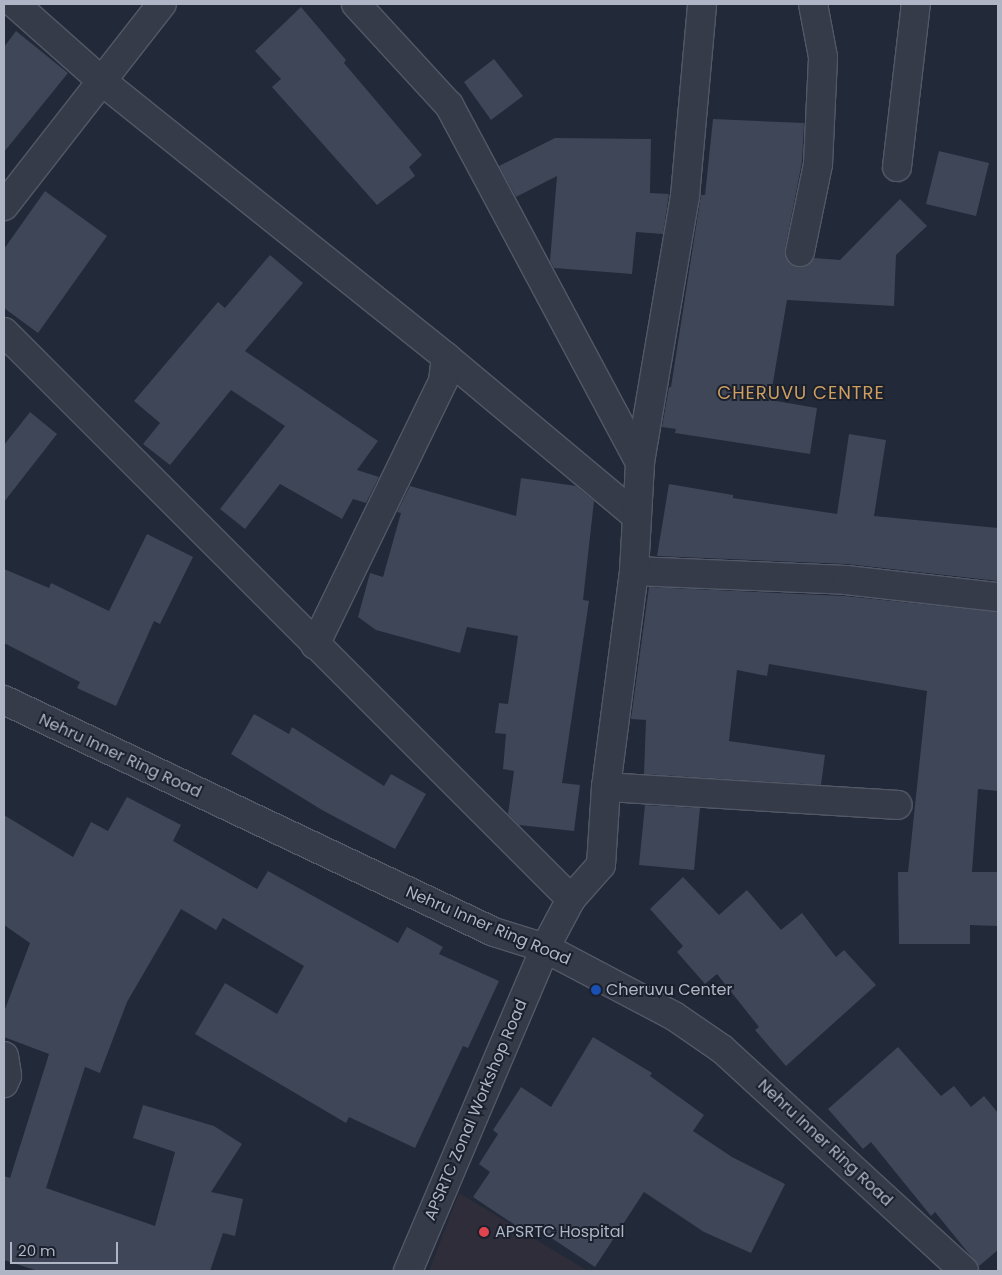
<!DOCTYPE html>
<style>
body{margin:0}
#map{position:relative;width:1002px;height:1275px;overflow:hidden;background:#222938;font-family:Poppins,sans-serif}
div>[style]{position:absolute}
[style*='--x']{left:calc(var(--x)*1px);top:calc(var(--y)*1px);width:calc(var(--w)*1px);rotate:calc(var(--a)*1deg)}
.medical>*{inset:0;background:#302d3a}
.building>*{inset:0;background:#3e4658}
.roads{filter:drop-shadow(1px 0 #535866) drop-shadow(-1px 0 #535866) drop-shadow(0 1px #535866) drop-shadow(0 -1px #535866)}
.minor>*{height:28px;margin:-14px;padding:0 14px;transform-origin:14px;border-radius:14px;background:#353b49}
.tertiary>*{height:28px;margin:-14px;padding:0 14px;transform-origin:14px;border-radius:14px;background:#353b49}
.dots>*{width:14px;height:14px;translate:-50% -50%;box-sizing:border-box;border:2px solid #1b202d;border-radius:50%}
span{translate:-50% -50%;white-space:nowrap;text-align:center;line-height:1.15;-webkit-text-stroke:4px #1b202d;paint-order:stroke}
.street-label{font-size:16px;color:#b0b5c5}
.poi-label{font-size:16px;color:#b0b5c5}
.left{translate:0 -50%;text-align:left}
.neighbourhood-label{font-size:18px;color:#cf9f61;letter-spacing:1px}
.frame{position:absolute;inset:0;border:5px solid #b0b5c5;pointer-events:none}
.scale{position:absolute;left:10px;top:1242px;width:108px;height:22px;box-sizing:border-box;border:2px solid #b0b5c5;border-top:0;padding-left:6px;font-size:15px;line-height:18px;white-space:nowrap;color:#b0b5c5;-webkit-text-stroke:4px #1b202d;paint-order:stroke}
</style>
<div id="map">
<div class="medical">
<div style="clip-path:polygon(459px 1193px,588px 1271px,429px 1271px)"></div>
</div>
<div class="building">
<div style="clip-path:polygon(301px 7px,346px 60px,344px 63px,422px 155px,409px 167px,415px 176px,377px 205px,272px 87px,281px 79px,255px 51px)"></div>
<div style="clip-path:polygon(16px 31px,68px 73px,4px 152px,4px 47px)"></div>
<div style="clip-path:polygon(494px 59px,523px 96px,491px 120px,464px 82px)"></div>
<div style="clip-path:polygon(713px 119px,804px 123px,802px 162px,785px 249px,790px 264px,804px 267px,814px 258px,840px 260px,900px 199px,927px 226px,896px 255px,894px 306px,787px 300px,770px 400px,817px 408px,810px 454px,675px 433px,676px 429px,662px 427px,669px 387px,671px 387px,701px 195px,705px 195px)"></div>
<div style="clip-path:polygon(555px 138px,651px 139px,650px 193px,669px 194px,663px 234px,636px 232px,632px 274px,554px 268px,550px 261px,557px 176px,516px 197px,499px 166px)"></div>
<div style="clip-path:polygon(939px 151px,989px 163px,976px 216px,926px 204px)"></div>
<div style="clip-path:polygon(45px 191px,107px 236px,38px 333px,4px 308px,4px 249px)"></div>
<div style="clip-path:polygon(270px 255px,303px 283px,245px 351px,378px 441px,357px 470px,379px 477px,366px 503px,353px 499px,342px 519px,280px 484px,245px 529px,220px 509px,285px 426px,231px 390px,170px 465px,143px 444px,160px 423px,134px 401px,218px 302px,225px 308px)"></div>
<div style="clip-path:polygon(30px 412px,57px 434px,4px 502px,4px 445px)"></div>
<div style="clip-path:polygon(849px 434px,886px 440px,874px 516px,998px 528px,998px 581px,847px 564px,657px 556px,669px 484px,733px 495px,733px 498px,837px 514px)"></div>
<div style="clip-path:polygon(521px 478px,576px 486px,594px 501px,583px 600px,589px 601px,562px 783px,580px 785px,574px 831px,519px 825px,508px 814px,514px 771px,503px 769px,506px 734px,495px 733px,499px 703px,508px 704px,518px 636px,467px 627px,460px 653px,376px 630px,358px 617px,370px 573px,383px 577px,401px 513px,397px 512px,410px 486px,516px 516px)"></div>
<div style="clip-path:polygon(147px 534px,193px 557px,160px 624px,154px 621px,116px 706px,77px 688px,80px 682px,4px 643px,4px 569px,49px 588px,51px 583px,109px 611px)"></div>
<div style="clip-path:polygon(649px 587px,845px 596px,998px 612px,998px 791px,978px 789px,972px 872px,998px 872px,998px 926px,970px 925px,970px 944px,899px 944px,898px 872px,908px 872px,927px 691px,769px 664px,767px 676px,737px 670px,729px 741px,825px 755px,821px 785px,644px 774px,646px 720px,631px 719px)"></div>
<div style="clip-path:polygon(254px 714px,289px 734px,292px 727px,384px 786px,391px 774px,426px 794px,395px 849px,322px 810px,231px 754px)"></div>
<div style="clip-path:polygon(127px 797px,181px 825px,173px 841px,257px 889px,268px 871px,398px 943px,407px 927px,443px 947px,439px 954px,499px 981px,468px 1048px,463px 1046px,415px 1148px,349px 1117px,346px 1123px,195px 1034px,225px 983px,277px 1014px,304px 966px,223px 918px,216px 930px,181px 909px,127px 1002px,100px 1073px,85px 1067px,46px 1188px,155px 1226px,175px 1152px,133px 1138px,143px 1105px,214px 1126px,242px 1144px,211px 1192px,243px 1199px,235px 1236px,223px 1233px,210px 1271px,38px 1271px,4px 1260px,4px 1176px,10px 1178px,49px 1054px,4px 1037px,4px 1012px,30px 943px,4px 925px,4px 815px,73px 857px,91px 822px,108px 831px)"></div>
<div style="clip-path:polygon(645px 805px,700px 808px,694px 870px,639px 865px)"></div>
<div style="clip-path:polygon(683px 877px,719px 915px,747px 890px,781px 930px,802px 913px,836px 957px,844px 950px,876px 985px,786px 1066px,755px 1030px,759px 1027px,717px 974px,705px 984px,677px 952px,683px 946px,650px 909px)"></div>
<div style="clip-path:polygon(593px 1037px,652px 1073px,650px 1076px,704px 1115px,693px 1131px,732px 1157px,785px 1184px,751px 1253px,704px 1232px,644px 1192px,595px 1267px,532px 1225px,527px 1233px,473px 1197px,490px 1172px,479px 1164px,498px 1134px,493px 1130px,521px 1087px,551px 1107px)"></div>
<div style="clip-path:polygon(898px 1047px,941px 1096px,954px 1086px,971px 1107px,984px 1096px,998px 1113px,998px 1250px,979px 1266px,935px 1212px,931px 1216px,871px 1142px,863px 1149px,828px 1109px)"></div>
</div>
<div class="roads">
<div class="minor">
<div style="--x:15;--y:4;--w:118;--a:41.6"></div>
<div style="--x:103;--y:82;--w:440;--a:38.7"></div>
<div style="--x:446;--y:357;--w:248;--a:39.9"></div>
<div style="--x:356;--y:4;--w:137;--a:47.4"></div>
<div style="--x:449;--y:105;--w:405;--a:61.9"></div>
<div style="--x:897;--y:167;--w:164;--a:-83.4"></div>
<div style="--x:4;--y:206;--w:256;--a:-52"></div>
<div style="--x:800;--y:252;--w:90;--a:-78.4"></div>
<div style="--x:818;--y:164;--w:107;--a:-87.3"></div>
<div style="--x:823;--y:57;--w:54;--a:-100.7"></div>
<div style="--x:4;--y:332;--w:802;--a:45"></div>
<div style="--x:634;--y:571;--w:212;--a:2.4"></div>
<div style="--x:846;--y:580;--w:153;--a:6.4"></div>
<div style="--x:315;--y:645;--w:293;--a:-64.1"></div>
<div style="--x:443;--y:381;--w:24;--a:-83"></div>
<div style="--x:606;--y:787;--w:292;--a:3.5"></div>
<div style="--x:4;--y:1056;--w:20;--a:81"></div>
<div style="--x:7;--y:1076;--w:8;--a:113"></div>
<div style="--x:408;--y:1271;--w:351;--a:-67"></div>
<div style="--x:545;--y:948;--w:55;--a:-62"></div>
<div style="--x:571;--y:899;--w:45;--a:-48.6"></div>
<div style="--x:601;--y:865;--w:78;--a:-86.3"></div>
<div style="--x:606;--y:787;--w:218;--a:-82.6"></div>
<div style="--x:634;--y:571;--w:109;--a:-86.8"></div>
<div style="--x:640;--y:462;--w:270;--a:-80.4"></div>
<div style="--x:685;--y:196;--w:193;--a:-84.9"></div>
</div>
<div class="tertiary">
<div style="--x:4;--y:700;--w:542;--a:25.34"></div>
<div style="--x:494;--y:932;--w:53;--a:17.4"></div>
<div style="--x:545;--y:948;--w:146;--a:27.8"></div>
<div style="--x:674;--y:1016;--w:58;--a:34.5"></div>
<div style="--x:722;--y:1049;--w:328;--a:42.5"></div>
</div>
</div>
<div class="dots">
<div style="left:596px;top:990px;background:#1a4fb4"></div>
<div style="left:484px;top:1232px;background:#e0444e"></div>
</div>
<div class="street-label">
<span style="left:120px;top:756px;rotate:25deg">Nehru Inner Ring Road</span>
<span style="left:488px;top:926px;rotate:23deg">Nehru Inner Ring Road</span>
<span style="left:476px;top:1110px;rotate:-67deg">APSRTC Zonal Workshop Road</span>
<span style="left:825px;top:1143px;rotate:43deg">Nehru Inner Ring Road</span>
</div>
<div class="poi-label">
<span class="left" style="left:606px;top:990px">Cheruvu Center</span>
<span class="left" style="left:495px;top:1232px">APSRTC Hospital</span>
</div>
<div class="neighbourhood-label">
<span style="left:801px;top:393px">CHERUVU CENTRE</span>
</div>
<div class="frame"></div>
<div class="scale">20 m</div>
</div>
